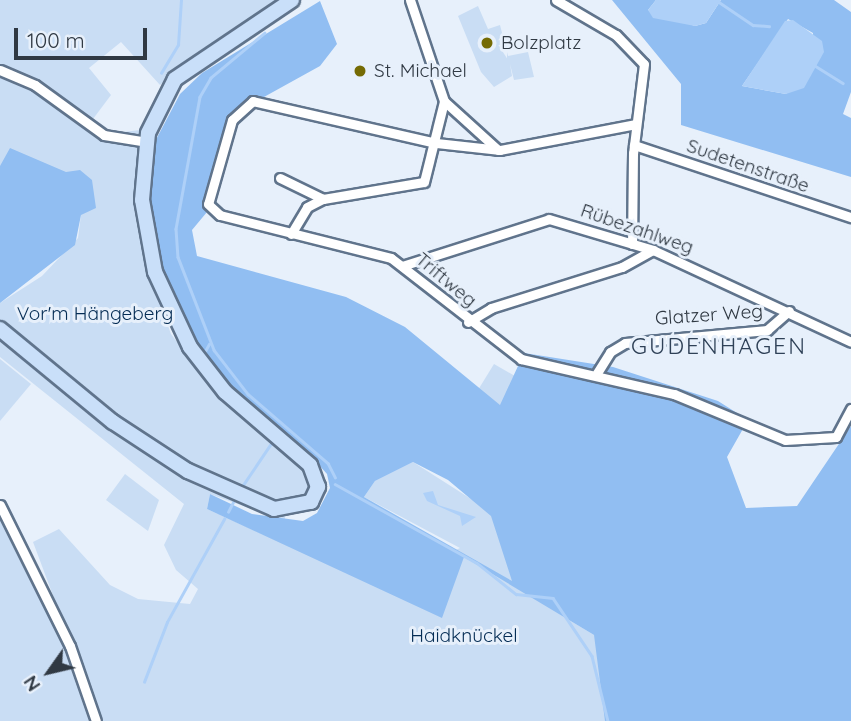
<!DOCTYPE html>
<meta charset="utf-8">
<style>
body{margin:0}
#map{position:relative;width:851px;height:721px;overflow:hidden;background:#e7f0fb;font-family:Quicksand,sans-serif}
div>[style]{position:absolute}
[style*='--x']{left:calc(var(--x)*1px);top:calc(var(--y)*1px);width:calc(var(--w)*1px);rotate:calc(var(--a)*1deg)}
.green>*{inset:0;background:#c9ddf4}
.forest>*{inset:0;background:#91bef2}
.water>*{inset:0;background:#aed0f8}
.stream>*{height:2.5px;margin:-1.25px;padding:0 1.25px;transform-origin:1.25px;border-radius:1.25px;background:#aed0f8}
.roads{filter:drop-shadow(2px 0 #60748c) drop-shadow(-2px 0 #60748c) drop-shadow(0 2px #60748c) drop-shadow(0 -2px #60748c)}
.street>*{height:9px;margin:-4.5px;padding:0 4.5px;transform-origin:4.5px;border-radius:4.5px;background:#fff}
.primary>*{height:14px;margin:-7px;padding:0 7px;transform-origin:7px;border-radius:7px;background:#c9dff9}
.dots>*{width:19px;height:19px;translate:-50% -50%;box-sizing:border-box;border:4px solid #e7f0fb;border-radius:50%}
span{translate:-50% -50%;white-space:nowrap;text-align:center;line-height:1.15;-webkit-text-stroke:6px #e7f0fb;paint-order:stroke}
.poi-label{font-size:19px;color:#303943}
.left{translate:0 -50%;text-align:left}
.street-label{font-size:19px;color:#303943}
.park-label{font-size:19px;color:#052d55}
.quarter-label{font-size:23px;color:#2f4157;letter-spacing:2px}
.north{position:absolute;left:14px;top:637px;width:70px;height:70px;-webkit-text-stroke:5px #e7f0fb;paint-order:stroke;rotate:236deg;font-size:19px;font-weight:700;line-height:28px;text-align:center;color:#303943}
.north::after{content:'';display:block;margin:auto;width:24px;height:32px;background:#303943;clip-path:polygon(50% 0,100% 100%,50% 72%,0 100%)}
.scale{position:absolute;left:14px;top:28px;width:133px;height:32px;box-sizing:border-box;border:4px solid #303943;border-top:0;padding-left:9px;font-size:21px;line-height:24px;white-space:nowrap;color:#303943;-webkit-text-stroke:5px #e7f0fb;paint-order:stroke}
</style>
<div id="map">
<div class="green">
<div style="clip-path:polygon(0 0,284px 0,189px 59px,160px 85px,121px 42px,89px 68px,111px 95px,90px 123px,107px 134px,140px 130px,143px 257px,171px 334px,223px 403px,296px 461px,312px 485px,309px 497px,285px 505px,285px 521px,210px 494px,207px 509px,379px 587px,460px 548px,364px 497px,375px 481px,413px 462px,490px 511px,564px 617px,594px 635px,666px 721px,100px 721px,33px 542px,59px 529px,110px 585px,138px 599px,190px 604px,198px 589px,176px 570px,164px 545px,184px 504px,0 357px,0 303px,42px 276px,78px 238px,81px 215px,0 166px)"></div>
<div style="clip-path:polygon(478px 6px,488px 29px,500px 25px,508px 56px,528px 52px,534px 77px,514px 80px,510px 64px,512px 76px,494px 87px,481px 72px,458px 16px)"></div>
<div style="clip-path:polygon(0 359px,31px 384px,0 421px)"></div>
<div style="clip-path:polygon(494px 364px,515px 376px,501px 406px,478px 390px)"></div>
<div style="clip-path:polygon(125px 474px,159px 500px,148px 531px,106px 500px)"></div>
<div style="clip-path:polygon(0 515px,70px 657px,95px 721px,0 721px)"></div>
</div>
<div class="forest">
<div style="clip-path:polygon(evenodd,612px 0,656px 0,648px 10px,695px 26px,706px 23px,721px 0,834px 0,851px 12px,851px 92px,843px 114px,851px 118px,851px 177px,681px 125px,681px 84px,612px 0,788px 19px,813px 33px,814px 65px,786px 94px,742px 86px,788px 19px)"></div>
<div style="clip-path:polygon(evenodd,320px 1px,337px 44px,320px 66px,246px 107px,236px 121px,207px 212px,192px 230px,197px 256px,346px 297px,405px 327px,500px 405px,524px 353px,613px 367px,718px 401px,748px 420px,727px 457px,746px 508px,797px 506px,851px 426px,851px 721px,605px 721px,594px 635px,464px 557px,442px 618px,207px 509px,210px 494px,252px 514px,303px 521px,317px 513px,330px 488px,327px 474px,310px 455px,240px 398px,191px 341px,171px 301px,155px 246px,146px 190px,150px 151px,180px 94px,202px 73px,320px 1px,413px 462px,448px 480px,491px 516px,512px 581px,364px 497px,375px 481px,413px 462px)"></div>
<div style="clip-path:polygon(10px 148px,66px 172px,80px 170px,92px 180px,96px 208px,81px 215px,75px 245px,0 303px,0 166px)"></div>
</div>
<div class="water">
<div style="clip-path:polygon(656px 0,721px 0,706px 23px,695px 26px,653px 18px,648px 10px)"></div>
<div style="clip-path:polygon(793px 20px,822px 41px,824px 52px,804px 88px,786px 94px,742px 86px,785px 21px)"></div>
<div style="clip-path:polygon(433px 491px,438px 505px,476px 517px,462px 526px,460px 516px,427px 501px,423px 493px)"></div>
</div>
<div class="stream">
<div style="--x:719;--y:2;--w:41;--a:34.1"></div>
<div style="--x:753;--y:25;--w:16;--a:4"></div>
<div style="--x:265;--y:33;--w:70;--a:140.2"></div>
<div style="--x:211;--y:78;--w:22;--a:120"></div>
<div style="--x:200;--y:97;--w:134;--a:100.3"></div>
<div style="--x:176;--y:229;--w:28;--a:86"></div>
<div style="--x:178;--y:257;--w:100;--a:68.8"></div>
<div style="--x:214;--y:350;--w:56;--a:52.3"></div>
<div style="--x:248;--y:394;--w:106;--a:40.8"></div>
<div style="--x:328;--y:463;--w:16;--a:63"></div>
<div style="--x:814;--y:65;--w:34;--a:32"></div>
<div style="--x:161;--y:73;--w:33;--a:-59"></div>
<div style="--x:178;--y:45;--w:45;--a:-86.2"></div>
<div style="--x:204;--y:353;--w:10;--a:-61"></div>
<div style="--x:335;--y:484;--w:162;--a:29.1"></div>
<div style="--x:477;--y:563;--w:50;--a:38.5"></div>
<div style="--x:516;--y:594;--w:37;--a:6"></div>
<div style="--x:553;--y:598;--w:70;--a:56.1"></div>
<div style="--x:592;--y:656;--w:67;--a:76.2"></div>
<div style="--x:241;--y:488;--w:52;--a:-56"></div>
<div style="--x:228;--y:512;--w:11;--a:-63"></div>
<div style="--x:144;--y:682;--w:64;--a:-69"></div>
<div style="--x:167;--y:622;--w:118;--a:-61"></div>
</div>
<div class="roads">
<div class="street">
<div style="--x:410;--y:0;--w:107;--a:71.4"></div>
<div style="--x:444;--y:101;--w:73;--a:42.2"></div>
<div style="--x:556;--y:0;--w:69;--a:30.3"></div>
<div style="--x:616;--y:35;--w:40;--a:46"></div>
<div style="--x:644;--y:64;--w:90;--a:97"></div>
<div style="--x:633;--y:153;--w:91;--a:90.6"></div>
<div style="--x:0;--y:70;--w:38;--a:23"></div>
<div style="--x:35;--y:85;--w:85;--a:35.9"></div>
<div style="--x:104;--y:135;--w:44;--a:9.2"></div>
<div style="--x:636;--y:124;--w:138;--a:169.2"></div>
<div style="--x:500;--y:150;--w:64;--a:-173.8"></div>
<div style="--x:436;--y:143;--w:188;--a:-167.1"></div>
<div style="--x:253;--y:101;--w:28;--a:138"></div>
<div style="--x:232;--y:120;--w:87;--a:105.9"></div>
<div style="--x:208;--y:204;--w:16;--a:43"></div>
<div style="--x:220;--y:215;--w:176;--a:14.1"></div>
<div style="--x:391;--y:258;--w:165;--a:37.8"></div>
<div style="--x:521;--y:359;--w:157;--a:12.9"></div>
<div style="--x:674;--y:394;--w:120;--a:22.5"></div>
<div style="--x:785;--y:440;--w:51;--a:-3.4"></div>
<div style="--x:836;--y:437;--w:32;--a:-62"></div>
<div style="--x:634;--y:145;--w:229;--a:18.4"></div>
<div style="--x:280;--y:178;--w:48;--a:26"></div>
<div style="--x:291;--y:234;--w:31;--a:-59"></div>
<div style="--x:307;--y:207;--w:18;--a:-27"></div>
<div style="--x:323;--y:199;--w:102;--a:-9.6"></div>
<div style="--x:424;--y:182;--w:83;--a:-76.1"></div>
<div style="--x:402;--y:266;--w:154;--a:-17.7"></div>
<div style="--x:549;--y:219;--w:109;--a:16.6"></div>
<div style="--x:653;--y:250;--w:218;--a:24.9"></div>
<div style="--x:468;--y:322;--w:27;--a:-31"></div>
<div style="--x:491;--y:308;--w:137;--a:-17.4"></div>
<div style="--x:622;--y:267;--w:35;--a:-29"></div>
<div style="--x:597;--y:373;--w:25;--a:-58"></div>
<div style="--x:610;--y:352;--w:17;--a:-31"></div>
<div style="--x:625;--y:343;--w:143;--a:-5.2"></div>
<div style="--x:767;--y:330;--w:29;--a:-41"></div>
<div style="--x:0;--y:505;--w:157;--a:63.6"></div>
<div style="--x:70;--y:646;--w:79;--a:70.9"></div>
</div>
<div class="primary">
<div style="--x:0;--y:329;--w:146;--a:39.5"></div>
<div style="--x:113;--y:422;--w:90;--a:33.2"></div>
<div style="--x:188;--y:471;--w:94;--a:23.8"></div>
<div style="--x:274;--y:509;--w:38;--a:-11"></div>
<div style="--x:311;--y:502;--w:17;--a:-65"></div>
<div style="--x:318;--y:487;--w:23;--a:-110"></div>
<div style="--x:310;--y:465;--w:112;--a:-139.3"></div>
<div style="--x:225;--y:392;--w:57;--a:-127.9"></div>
<div style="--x:190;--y:347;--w:83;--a:-115"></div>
<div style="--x:155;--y:272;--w:73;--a:-100.2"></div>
<div style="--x:142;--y:200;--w:67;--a:-84.9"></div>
<div style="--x:148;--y:133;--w:60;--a:-63.4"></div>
<div style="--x:175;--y:79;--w:141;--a:-34"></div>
</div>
</div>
<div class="dots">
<div style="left:487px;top:43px;background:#756b04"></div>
<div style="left:360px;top:71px;background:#756b04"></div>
</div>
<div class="poi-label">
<span class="left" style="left:501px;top:43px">Bolzplatz</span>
<span class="left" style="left:374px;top:71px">St. Michael</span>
</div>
<div class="street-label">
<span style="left:748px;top:166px;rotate:19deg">Sudetenstraße</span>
<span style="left:637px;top:229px;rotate:19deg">Rübezahlweg</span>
<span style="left:446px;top:280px;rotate:40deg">Triftweg</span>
<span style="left:709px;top:315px;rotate:-4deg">Glatzer Weg</span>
</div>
<div class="park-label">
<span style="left:95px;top:314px">Vor'm Hängeberg</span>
<span style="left:464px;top:636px">Haidknückel</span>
</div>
<div class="quarter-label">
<span style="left:719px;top:346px">GUDENHAGEN</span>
</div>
<div class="north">N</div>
<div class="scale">100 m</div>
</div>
